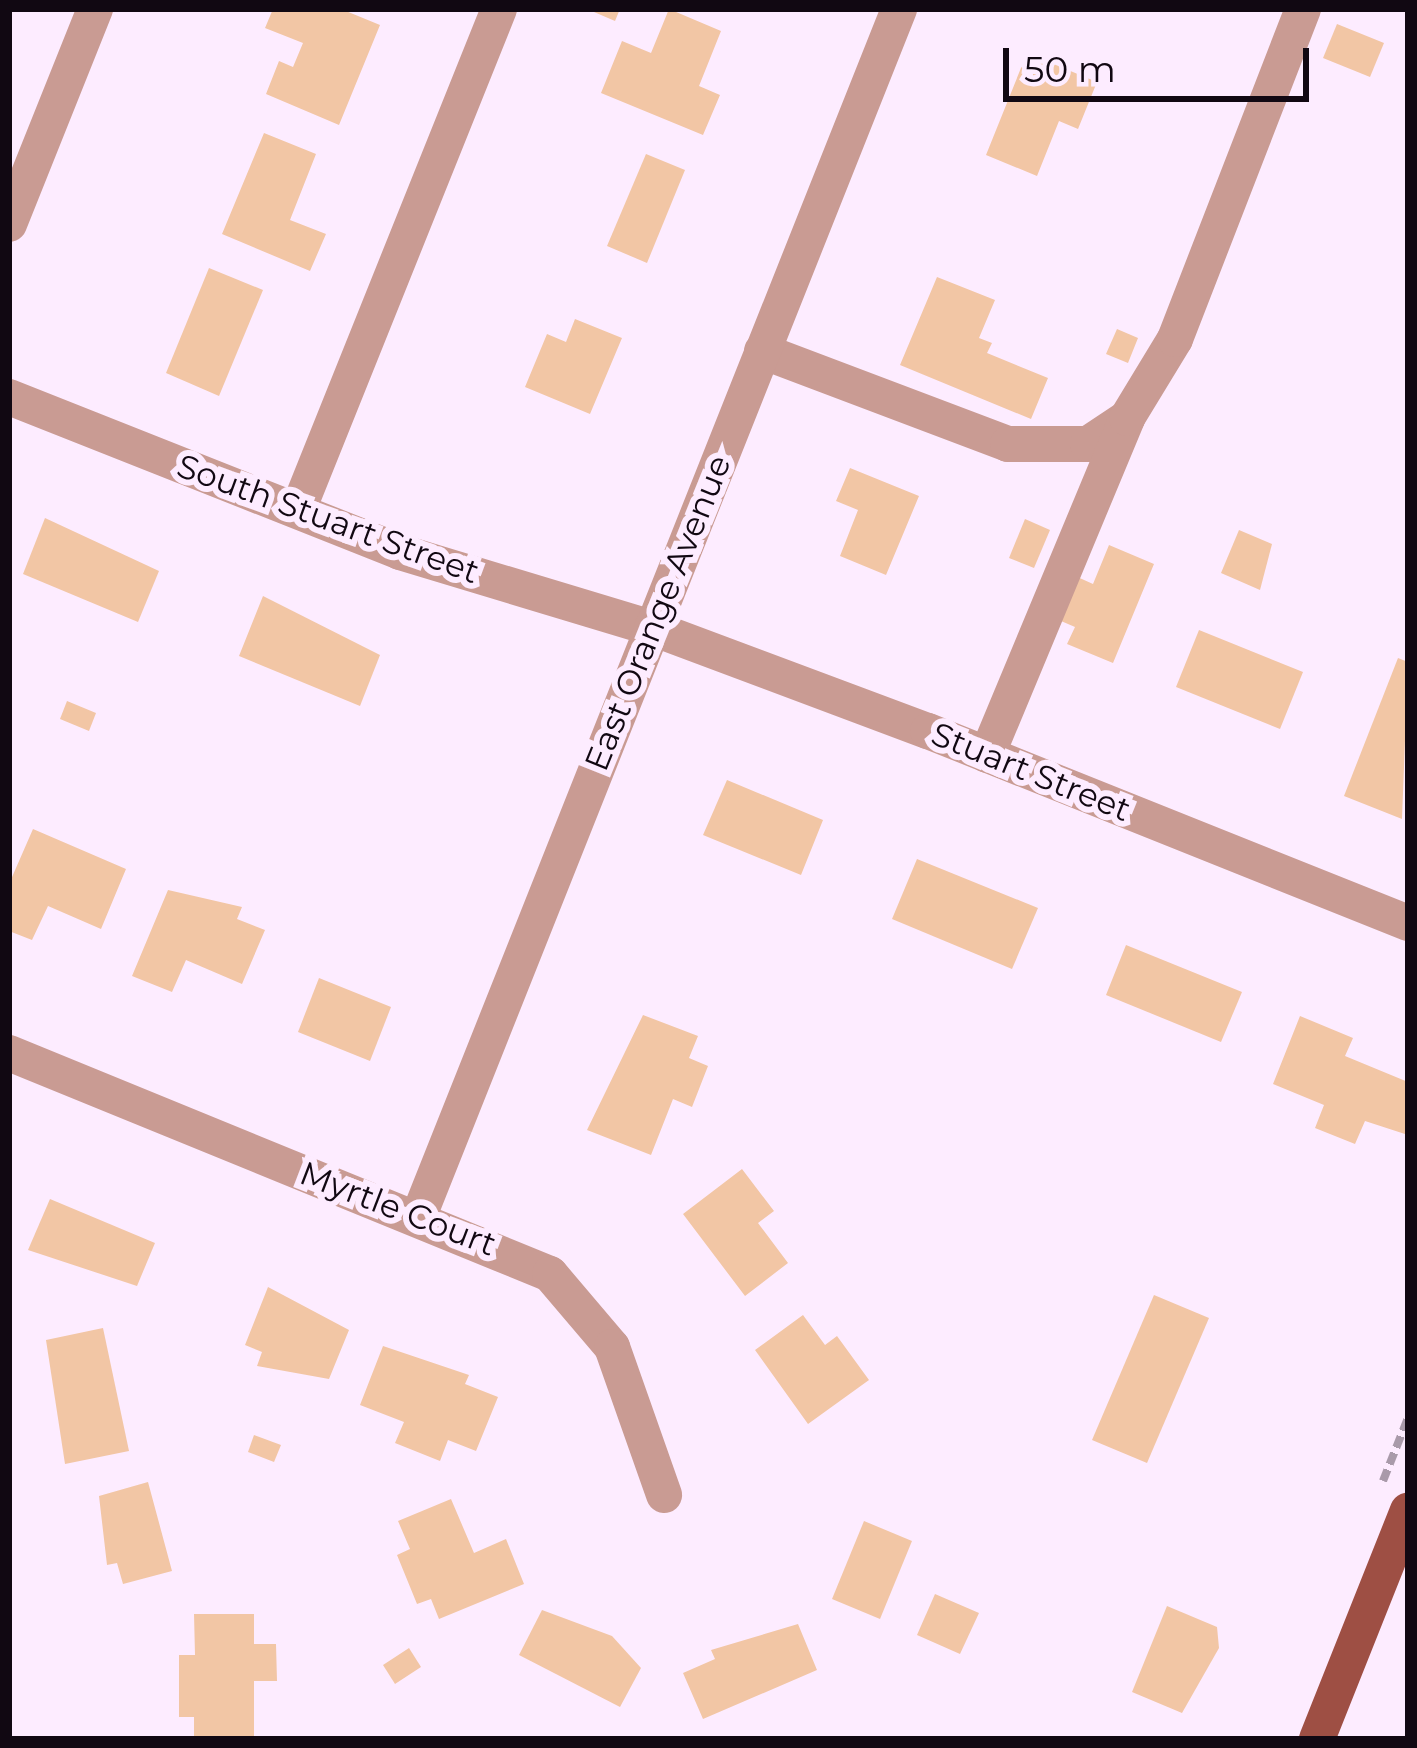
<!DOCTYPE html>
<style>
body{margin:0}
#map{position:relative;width:1417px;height:1748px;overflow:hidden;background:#fdecff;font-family:Montserrat,sans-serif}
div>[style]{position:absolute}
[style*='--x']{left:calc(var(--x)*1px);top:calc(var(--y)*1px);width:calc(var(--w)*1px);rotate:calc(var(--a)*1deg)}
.building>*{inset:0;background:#f2c6a5}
.path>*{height:8px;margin-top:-4px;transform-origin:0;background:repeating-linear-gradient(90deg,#a99aaa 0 12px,transparent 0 18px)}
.minor>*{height:36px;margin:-18px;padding:0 18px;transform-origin:18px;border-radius:18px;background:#c99b93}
.major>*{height:36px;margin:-18px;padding:0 18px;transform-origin:18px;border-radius:18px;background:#9e4f44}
span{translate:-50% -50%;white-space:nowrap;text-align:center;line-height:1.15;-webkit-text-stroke:12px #fdecff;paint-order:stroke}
.street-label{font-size:33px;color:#110812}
.frame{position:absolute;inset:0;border:12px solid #110812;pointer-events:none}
.scale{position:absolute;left:1003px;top:48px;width:306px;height:54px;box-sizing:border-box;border:6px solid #110812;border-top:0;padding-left:15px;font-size:36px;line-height:42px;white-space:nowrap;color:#110812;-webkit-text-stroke:9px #fdecff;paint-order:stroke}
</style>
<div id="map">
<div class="building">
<div style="clip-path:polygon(273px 9px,341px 9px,380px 25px,339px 125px,266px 94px,279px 61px,293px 67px,303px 43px,265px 28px)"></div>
<div style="clip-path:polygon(587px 9px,620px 9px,615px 21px)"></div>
<div style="clip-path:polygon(669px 9px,721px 31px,699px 86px,720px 95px,703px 135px,601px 93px,622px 41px,651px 53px)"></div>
<div style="clip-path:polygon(1337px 24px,1384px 43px,1370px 77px,1323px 58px)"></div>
<div style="clip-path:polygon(1027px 53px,1097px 82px,1078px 129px,1059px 121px,1037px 176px,986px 155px)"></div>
<div style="clip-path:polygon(264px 133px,316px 154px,290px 220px,326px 234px,310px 271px,222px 234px)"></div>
<div style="clip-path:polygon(646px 154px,685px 170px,647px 263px,607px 246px)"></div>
<div style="clip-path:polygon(209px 268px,263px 290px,219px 396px,166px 373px)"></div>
<div style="clip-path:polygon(937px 277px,995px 300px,979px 338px,992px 343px,987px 353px,1048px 378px,1031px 419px,900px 365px)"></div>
<div style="clip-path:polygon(575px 319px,622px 338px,590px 414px,525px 387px,547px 334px,566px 342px)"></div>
<div style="clip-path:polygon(1117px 329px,1138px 338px,1128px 363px,1106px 354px)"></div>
<div style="clip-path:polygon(850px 468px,919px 496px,886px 575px,840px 556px,858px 510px,836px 501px)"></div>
<div style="clip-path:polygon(45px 518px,159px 571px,138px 622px,23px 574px)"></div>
<div style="clip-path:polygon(1025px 519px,1050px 530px,1034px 568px,1009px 558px)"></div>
<div style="clip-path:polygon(1239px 530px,1272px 544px,1260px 590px,1221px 573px)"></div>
<div style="clip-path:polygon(1109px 545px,1154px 564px,1113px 663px,1067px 644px,1075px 627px,1054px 618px,1073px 575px,1093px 584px)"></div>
<div style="clip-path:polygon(263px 596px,380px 655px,360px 706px,239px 656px)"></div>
<div style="clip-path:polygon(1199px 630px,1303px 672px,1280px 729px,1176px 687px)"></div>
<div style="clip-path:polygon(1398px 658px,1408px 662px,1402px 819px,1344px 796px)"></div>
<div style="clip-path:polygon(67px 701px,96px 713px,89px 731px,60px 719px)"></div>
<div style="clip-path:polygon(727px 780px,823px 820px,801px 875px,703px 835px)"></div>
<div style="clip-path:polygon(33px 829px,126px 869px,101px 929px,48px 906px,32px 940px,9px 931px,9px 884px)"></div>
<div style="clip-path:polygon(917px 859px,1038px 908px,1012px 969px,892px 919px)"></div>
<div style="clip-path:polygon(168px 890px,242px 907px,237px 919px,265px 930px,242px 984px,186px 960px,172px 992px,132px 976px)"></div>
<div style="clip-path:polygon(1126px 945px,1242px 992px,1221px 1042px,1106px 995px)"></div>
<div style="clip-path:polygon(319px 978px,391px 1007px,370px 1061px,298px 1032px)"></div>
<div style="clip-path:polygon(643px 1015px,698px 1036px,689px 1058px,708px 1066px,692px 1107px,673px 1099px,651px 1155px,587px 1130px)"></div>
<div style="clip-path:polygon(1300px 1016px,1353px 1038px,1345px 1056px,1408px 1082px,1408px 1135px,1365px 1121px,1355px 1144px,1315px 1128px,1324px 1105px,1273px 1084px)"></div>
<div style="clip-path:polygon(742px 1169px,774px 1211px,758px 1223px,788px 1263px,745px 1296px,683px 1214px)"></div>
<div style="clip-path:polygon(50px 1199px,155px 1243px,137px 1286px,28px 1250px)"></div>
<div style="clip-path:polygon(268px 1287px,349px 1330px,329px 1379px,257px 1366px,262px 1352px,245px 1345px)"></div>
<div style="clip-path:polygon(1154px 1295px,1209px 1318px,1147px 1463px,1092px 1440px)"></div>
<div style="clip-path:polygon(803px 1315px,825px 1345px,837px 1336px,869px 1380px,808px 1424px,755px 1350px)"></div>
<div style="clip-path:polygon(103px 1328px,129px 1451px,65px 1464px,46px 1340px)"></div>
<div style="clip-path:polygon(383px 1346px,469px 1375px,465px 1384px,498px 1397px,476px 1451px,448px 1440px,440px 1461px,395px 1443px,404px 1422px,360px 1405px)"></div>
<div style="clip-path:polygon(254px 1435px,281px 1445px,274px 1462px,248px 1452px)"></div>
<div style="clip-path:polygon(148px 1482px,172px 1571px,123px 1584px,117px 1563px,107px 1565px,99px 1496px)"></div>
<div style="clip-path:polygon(451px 1499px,474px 1553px,506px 1539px,524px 1584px,439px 1619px,431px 1599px,417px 1604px,397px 1555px,410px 1549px,398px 1521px)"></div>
<div style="clip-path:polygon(864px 1521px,912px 1541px,880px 1619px,832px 1599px)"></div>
<div style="clip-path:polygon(935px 1594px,979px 1613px,960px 1654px,917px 1635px)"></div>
<div style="clip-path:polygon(1167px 1606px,1217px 1627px,1219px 1648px,1182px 1713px,1132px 1692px)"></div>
<div style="clip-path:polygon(542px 1610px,612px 1636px,641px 1668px,620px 1707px,519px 1655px)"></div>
<div style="clip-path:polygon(194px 1614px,254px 1614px,254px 1644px,276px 1644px,277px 1681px,254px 1681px,254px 1739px,194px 1739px,194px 1717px,179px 1717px,179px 1655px,195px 1655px)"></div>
<div style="clip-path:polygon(798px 1624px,817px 1670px,703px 1719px,683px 1673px,715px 1659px,711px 1650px)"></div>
<div style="clip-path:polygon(409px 1648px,421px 1667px,395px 1684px,383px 1665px)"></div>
</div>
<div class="path">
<div style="--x:1383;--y:1481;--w:68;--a:-68.4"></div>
</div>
<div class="minor">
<div style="--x:9;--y:224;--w:232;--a:-68.2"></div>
<div style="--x:762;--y:351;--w:263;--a:20.7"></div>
<div style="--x:1008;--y:444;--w:80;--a:0"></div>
<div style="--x:1088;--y:444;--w:47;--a:-33.7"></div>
<div style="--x:9;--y:397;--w:421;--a:21.6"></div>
<div style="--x:400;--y:552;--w:263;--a:16.8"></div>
<div style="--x:652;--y:628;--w:295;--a:20.5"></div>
<div style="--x:928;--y:731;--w:517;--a:21.8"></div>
<div style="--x:298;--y:510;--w:540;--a:-68.14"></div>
<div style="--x:987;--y:755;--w:365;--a:-67.4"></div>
<div style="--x:1127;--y:418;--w:92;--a:-58.7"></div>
<div style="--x:1175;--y:339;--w:354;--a:-68.8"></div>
<div style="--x:9;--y:1053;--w:584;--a:22.22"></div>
<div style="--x:550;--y:1274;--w:96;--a:49.7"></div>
<div style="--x:612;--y:1347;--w:157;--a:70.6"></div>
<div style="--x:418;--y:1218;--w:1301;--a:-68.3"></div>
</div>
<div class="major">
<div style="--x:1317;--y:1739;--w:246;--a:-68.3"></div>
</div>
<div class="street-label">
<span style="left:328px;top:519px;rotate:20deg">South Stuart Street</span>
<span style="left:658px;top:613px;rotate:-68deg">East Orange Avenue</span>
<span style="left:1031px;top:772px;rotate:22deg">Stuart Street</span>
<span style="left:398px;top:1209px;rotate:21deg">Myrtle Court</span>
</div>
<div class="frame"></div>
<div class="scale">50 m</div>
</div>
